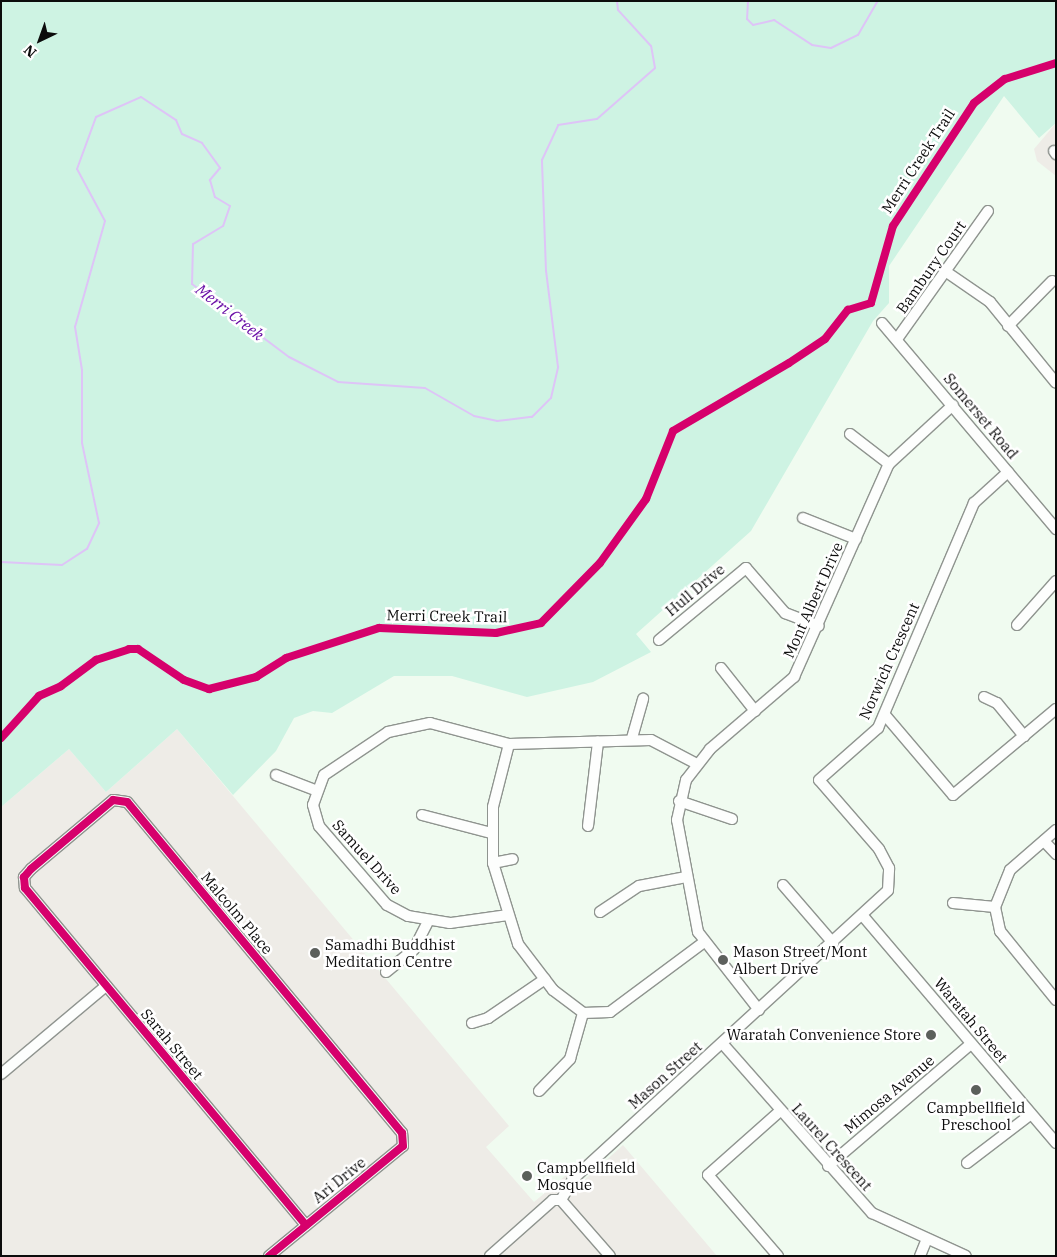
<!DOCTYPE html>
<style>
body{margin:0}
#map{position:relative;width:1057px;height:1257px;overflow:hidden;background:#f0fbf0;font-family:"IBM Plex Serif",serif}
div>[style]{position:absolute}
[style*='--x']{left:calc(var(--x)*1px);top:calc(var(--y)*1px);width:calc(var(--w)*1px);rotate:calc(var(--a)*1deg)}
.industrial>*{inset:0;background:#eeece7}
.green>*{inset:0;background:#cef3e3}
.stream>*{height:2px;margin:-1px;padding:0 1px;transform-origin:1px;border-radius:1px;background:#dec4f7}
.roads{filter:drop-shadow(1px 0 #8f948f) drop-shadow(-1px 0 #8f948f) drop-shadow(0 1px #8f948f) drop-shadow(0 -1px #8f948f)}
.minor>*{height:10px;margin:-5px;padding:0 5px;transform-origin:5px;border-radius:5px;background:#fdfefd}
.cycleway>*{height:8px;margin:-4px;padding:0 4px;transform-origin:4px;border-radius:4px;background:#d6006c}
.dots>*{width:14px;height:14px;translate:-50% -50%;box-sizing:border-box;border:2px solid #fff;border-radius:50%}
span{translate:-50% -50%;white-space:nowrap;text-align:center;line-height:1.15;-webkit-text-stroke:5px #fff;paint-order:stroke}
.street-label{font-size:15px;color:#0c0c0c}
.poi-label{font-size:15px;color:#0c0c0c}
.left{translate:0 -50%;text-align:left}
.right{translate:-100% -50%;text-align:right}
.water-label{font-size:16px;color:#690ea6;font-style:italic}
.frame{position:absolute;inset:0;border:2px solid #0c0c0c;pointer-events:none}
.north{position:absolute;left:15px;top:15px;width:50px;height:50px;-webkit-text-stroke:4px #fff;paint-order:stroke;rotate:222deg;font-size:14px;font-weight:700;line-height:20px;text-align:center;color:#0c0c0c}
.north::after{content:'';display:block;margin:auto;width:18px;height:22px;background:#0c0c0c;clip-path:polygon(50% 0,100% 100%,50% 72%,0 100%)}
</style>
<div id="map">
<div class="industrial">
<div style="clip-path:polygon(1056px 123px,1056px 176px,1037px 161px,1034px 149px)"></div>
<div style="clip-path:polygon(177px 729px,509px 1126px,486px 1147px,534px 1202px,571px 1171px,581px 1183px,623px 1145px,717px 1256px,1px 1256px,1px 807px,69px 749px,106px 792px)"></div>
</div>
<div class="green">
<div style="clip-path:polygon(1px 1px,1056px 1px,1056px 123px,1039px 138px,1004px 96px,889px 266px,889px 303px,873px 321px,751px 531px,636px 634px,651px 652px,593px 682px,527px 697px,452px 676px,394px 676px,332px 713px,313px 711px,294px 718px,276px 751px,233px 795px,177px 729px,106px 792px,69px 749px,1px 807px)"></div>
</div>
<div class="stream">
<div style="--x:748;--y:1;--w:18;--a:93"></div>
<div style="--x:747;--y:19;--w:8;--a:45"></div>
<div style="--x:753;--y:25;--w:22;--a:-13"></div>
<div style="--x:774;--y:20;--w:45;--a:33.3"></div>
<div style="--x:812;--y:45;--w:19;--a:9"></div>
<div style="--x:831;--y:48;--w:30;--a:-26"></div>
<div style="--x:858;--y:35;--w:39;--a:-60"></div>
<div style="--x:1;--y:562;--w:61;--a:2.8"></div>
<div style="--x:62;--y:565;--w:30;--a:-33"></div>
<div style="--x:87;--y:549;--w:29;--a:-65"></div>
<div style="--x:99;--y:523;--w:82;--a:-102"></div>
<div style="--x:82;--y:443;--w:73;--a:-90"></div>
<div style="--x:82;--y:370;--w:44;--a:-99.2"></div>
<div style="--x:75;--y:327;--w:110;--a:-74.2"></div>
<div style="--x:105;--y:221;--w:59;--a:-118.3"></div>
<div style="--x:77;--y:169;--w:55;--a:-69.9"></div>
<div style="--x:96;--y:117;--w:49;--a:-24"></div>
<div style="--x:141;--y:97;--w:42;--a:33.3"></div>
<div style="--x:176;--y:120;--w:15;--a:67"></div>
<div style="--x:182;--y:134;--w:22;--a:24"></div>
<div style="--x:202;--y:143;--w:31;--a:54"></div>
<div style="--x:220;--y:168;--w:16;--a:130"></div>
<div style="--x:210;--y:180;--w:18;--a:74"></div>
<div style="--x:215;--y:197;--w:17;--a:31"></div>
<div style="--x:230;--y:206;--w:21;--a:109"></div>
<div style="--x:223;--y:226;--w:35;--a:149"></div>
<div style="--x:193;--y:244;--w:40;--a:91.4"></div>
<div style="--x:192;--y:284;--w:121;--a:37"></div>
<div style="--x:289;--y:357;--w:55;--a:27"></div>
<div style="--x:338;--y:382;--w:87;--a:3.9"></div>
<div style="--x:425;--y:388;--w:56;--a:29.7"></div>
<div style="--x:474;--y:416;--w:24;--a:12"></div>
<div style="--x:497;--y:421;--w:35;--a:-7"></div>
<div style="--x:532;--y:417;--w:27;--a:-45"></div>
<div style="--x:551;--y:398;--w:32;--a:-77"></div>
<div style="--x:558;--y:367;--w:97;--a:-97.1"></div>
<div style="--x:546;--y:271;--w:111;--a:-92.1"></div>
<div style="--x:542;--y:160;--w:38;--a:-65"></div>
<div style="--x:558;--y:125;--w:39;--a:-9"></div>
<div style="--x:597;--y:119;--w:77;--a:-41.3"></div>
<div style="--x:655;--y:68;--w:22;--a:-100"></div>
<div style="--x:651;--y:46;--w:49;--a:-132.5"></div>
<div style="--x:618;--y:10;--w:9;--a:-96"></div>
</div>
<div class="roads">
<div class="minor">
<div style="--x:1054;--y:151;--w:4;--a:56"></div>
<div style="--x:945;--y:271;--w:55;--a:34.6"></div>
<div style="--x:990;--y:302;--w:104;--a:50.8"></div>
<div style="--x:882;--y:323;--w:270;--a:49.8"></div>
<div style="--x:1008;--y:326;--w:63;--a:-45.6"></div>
<div style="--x:897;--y:339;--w:157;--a:-54.6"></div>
<div style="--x:850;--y:434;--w:49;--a:37.6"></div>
<div style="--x:803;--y:518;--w:57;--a:21.6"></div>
<div style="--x:1017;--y:625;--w:59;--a:-48.4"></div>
<div style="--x:659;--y:640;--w:113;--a:-39.6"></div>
<div style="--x:746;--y:568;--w:60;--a:49.1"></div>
<div style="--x:785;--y:613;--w:36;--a:21"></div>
<div style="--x:721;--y:668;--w:55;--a:51.7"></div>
<div style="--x:984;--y:697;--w:14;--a:25"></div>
<div style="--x:997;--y:703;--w:43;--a:50.7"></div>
<div style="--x:885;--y:715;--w:105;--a:49.6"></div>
<div style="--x:953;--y:795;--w:134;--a:-39.9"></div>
<div style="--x:632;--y:738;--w:41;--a:-74.2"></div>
<div style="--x:509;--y:744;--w:65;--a:104.3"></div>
<div style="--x:493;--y:807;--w:56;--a:90"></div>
<div style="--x:493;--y:863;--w:85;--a:72.8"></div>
<div style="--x:518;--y:944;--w:58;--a:52.7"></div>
<div style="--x:553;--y:990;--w:38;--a:37"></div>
<div style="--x:583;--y:1013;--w:27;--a:-2"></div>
<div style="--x:610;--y:1012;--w:116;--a:-36.6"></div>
<div style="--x:276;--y:775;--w:42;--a:21"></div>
<div style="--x:679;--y:801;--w:56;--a:18.8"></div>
<div style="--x:422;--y:815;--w:71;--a:14.6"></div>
<div style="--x:588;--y:826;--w:85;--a:-83.2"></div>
<div style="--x:1056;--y:830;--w:61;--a:139"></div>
<div style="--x:1010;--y:870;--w:40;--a:112"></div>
<div style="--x:995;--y:907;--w:25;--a:78"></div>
<div style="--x:1000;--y:931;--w:89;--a:50.9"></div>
<div style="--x:1044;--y:841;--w:18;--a:47"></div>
<div style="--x:493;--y:863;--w:20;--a:-11"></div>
<div style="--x:783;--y:885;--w:77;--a:49.2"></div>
<div style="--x:953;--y:903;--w:42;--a:5.4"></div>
<div style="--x:600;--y:912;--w:47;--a:-33.7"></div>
<div style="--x:639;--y:886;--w:48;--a:-10.8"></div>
<div style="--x:508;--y:915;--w:59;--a:172.1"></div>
<div style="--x:450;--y:923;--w:43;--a:-170.5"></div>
<div style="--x:408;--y:916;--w:24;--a:-152"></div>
<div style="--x:387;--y:905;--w:104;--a:-130.7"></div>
<div style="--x:319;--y:826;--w:22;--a:-106"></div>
<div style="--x:313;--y:805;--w:32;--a:-70"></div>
<div style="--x:324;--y:775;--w:77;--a:-33.9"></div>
<div style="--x:388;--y:732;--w:43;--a:-12.1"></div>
<div style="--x:430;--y:723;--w:82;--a:14.9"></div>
<div style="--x:509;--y:744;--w:142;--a:-1.6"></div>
<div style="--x:651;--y:740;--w:50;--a:27.6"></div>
<div style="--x:863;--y:916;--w:298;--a:49.6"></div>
<div style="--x:386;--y:972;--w:36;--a:-39"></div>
<div style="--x:414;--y:949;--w:31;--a:-63"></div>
<div style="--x:759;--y:1010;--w:99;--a:-128"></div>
<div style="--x:698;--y:932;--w:114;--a:-100.6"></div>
<div style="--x:677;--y:820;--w:41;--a:-77.3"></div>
<div style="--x:686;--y:780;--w:39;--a:-52"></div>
<div style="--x:710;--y:749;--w:111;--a:-40.6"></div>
<div style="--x:794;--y:677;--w:233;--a:-66"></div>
<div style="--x:889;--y:464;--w:87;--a:-42.7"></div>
<div style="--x:472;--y:1023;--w:17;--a:-17"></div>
<div style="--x:488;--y:1018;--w:69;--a:-34.4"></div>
<div style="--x:722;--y:1043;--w:227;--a:48.6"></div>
<div style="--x:872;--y:1213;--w:103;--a:24.6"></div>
<div style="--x:1;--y:1074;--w:137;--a:-40"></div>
<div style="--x:539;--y:1091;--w:45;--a:-45.9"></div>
<div style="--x:570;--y:1059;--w:48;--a:-74.2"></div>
<div style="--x:967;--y:1163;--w:79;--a:-37.3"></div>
<div style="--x:828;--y:1166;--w:188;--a:-40.5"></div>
<div style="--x:561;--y:1200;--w:24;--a:-60"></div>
<div style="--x:573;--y:1179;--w:427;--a:-42.5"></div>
<div style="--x:888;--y:890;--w:22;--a:-87"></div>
<div style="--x:889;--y:868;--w:21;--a:-118"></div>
<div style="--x:879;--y:849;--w:91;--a:-131"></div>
<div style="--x:819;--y:780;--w:79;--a:-41.4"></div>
<div style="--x:878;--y:728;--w:245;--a:-66.9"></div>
<div style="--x:974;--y:503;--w:46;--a:-42.4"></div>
<div style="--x:561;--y:1200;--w:74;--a:48.8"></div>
<div style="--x:269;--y:1256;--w:173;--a:-39.4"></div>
<div style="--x:403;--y:1146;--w:13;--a:-94"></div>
<div style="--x:402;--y:1133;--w:430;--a:-129.7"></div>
<div style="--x:127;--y:802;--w:14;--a:-172"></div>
<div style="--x:113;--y:800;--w:107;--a:139.9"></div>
<div style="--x:31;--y:869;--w:11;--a:131"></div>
<div style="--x:24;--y:877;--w:11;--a:85"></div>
<div style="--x:25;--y:888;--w:439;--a:50.2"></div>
<div style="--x:490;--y:1256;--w:84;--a:-41.6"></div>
<div style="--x:553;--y:1200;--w:8;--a:0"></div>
<div style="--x:778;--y:1256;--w:107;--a:-130.8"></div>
<div style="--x:708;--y:1175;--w:96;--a:-41.6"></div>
<div style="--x:920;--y:1256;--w:18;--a:-68"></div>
</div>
</div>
<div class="cycleway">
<div style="--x:1;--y:738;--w:57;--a:-47.9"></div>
<div style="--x:39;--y:696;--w:24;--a:-24"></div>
<div style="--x:61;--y:686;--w:44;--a:-36.6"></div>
<div style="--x:96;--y:660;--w:35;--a:-18"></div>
<div style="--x:129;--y:649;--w:9;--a:0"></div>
<div style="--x:138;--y:649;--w:55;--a:34"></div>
<div style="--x:184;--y:680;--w:27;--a:20"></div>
<div style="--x:209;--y:689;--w:49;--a:-14.3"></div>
<div style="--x:256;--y:677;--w:36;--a:-32"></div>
<div style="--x:286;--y:658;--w:98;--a:-17.9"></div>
<div style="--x:379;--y:628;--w:117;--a:2.4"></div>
<div style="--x:496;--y:633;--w:46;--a:-12.5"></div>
<div style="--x:541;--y:623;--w:84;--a:-45.5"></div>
<div style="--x:600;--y:563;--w:79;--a:-54.3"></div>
<div style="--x:646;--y:499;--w:73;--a:-68.3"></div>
<div style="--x:673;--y:431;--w:134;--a:-30.4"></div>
<div style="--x:789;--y:363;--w:43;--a:-33.7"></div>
<div style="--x:825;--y:339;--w:37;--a:-52"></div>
<div style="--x:848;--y:310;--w:24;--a:-17"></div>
<div style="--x:871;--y:303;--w:80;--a:-74.1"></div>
<div style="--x:893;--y:226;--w:147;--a:-56.6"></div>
<div style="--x:974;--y:103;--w:39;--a:-38"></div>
<div style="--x:1005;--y:79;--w:53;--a:-17.4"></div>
<div style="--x:269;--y:1256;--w:173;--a:-39.4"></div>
<div style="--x:403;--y:1146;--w:13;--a:-94"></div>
<div style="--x:402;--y:1133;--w:430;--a:-129.7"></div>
<div style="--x:127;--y:802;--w:14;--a:-172"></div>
<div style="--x:113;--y:800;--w:107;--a:139.9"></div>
<div style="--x:31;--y:869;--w:11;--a:131"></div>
<div style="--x:24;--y:877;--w:11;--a:85"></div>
<div style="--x:25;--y:888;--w:439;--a:50.2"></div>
</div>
<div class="dots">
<div style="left:315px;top:953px;background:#5c605c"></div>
<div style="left:723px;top:960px;background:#5c605c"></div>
<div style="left:931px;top:1035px;background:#5c605c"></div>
<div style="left:976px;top:1090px;background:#5c605c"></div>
<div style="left:527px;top:1176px;background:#5c605c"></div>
</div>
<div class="street-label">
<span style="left:918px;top:161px;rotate:-57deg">Merri Creek Trail</span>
<span style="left:931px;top:267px;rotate:-55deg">Bambury Court</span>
<span style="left:981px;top:416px;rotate:50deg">Somerset Road</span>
<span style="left:695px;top:590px;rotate:-40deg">Hull Drive</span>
<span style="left:813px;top:600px;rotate:-66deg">Mont Albert Drive</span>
<span style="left:447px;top:616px;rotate:1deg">Merri Creek Trail</span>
<span style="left:889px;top:661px;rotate:-66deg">Norwich Crescent</span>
<span style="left:367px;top:857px;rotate:48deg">Samuel Drive</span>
<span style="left:237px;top:913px;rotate:50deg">Malcolm Place</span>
<span style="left:971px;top:1020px;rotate:50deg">Waratah Street</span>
<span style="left:172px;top:1044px;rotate:50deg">Sarah Street</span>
<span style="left:665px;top:1075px;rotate:-42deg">Mason Street</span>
<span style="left:889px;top:1094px;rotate:-40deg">Mimosa Avenue</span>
<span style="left:832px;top:1147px;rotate:48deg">Laurel Crescent</span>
<span style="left:339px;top:1180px;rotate:-39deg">Ari Drive</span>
</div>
<div class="poi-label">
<span class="left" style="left:325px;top:953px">Samadhi Buddhist<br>Meditation Centre</span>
<span class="left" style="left:733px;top:960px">Mason Street/Mont<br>Albert Drive</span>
<span class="right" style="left:921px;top:1035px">Waratah Convenience Store</span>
<span style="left:976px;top:1116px">Campbellfield<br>Preschool</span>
<span class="left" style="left:537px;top:1176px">Campbellfield<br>Mosque</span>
</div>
<div class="water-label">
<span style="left:230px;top:312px;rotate:38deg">Merri Creek</span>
</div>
<div class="frame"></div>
<div class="north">N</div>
</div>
